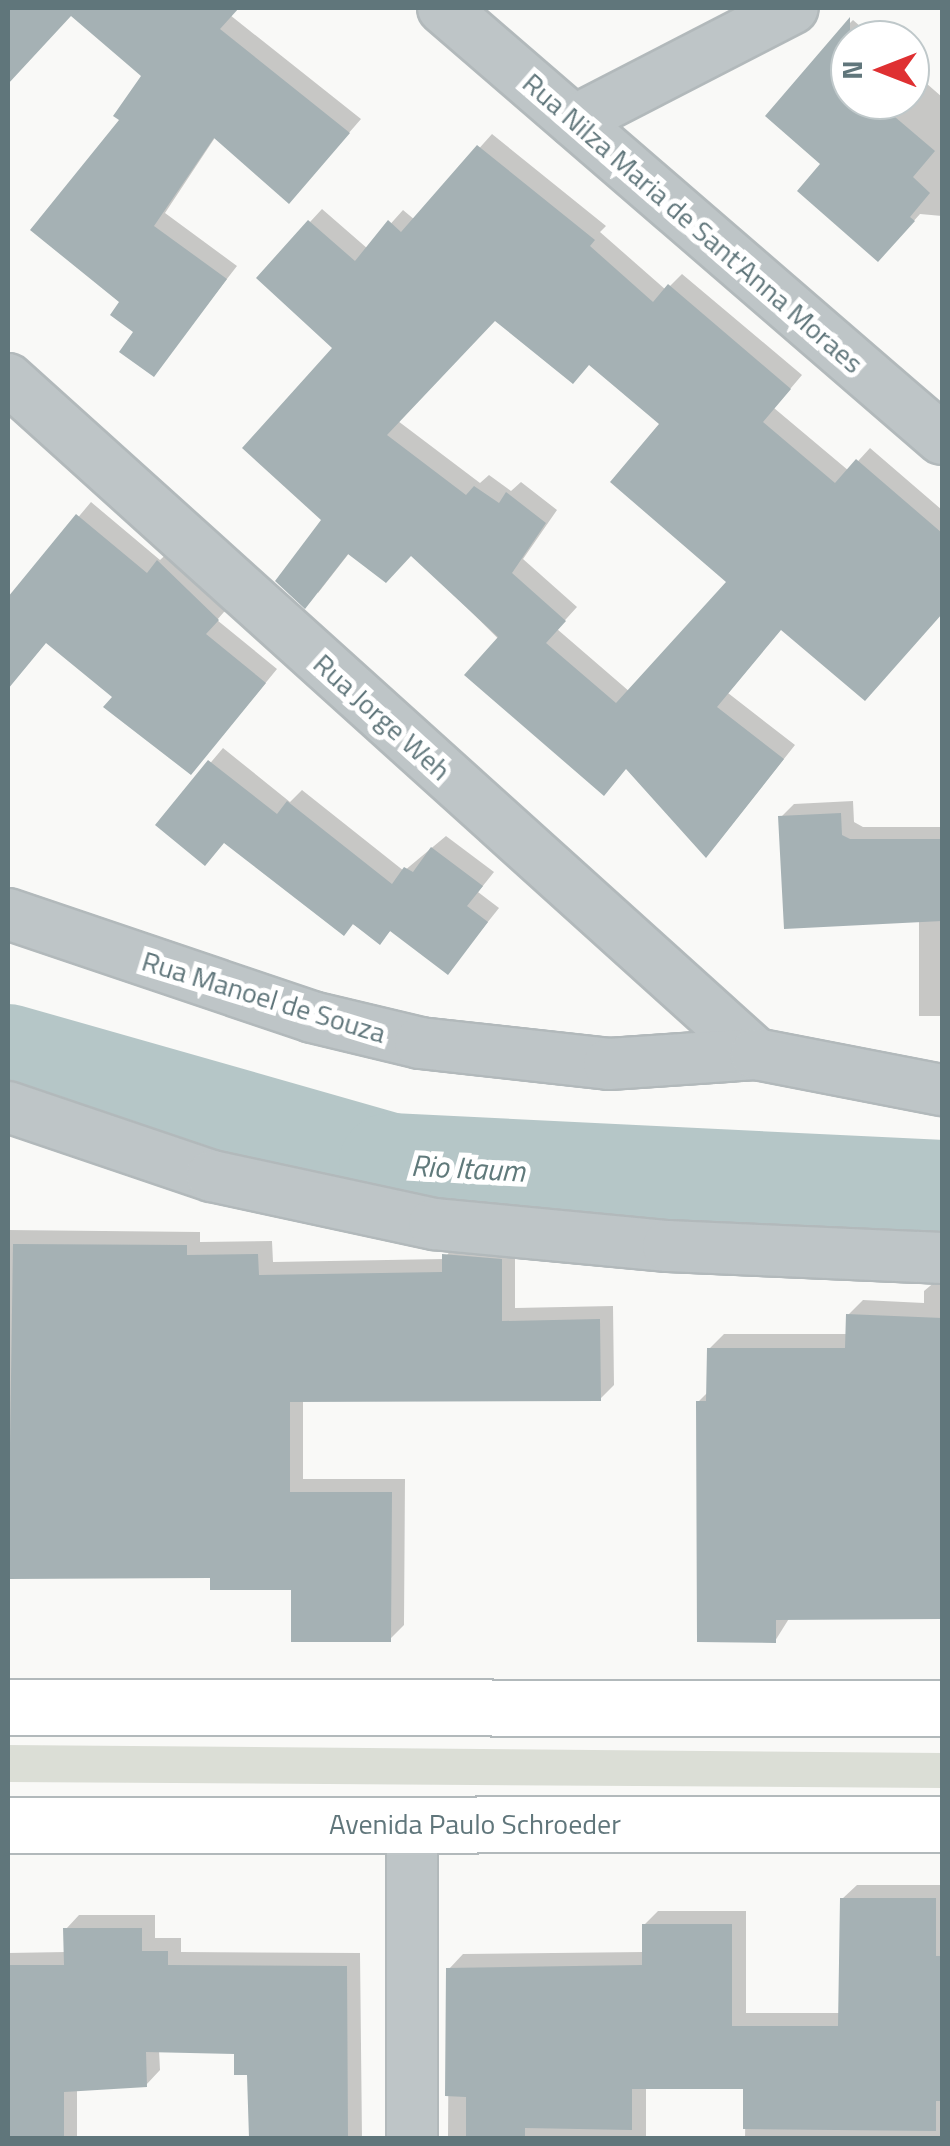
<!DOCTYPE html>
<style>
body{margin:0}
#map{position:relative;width:950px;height:2146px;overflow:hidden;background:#f9f9f7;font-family:"Titillium Web",sans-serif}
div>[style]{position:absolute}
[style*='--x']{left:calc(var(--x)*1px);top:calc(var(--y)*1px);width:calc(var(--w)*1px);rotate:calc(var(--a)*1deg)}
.green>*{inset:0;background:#dbded6}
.shadow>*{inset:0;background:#0003}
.river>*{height:102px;margin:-51px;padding:0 51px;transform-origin:51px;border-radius:51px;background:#b5c6c7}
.building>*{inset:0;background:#a5b1b4}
.roads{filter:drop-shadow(2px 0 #b2b9bb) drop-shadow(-2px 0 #b2b9bb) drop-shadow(0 2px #b2b9bb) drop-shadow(0 -2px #b2b9bb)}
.minor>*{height:50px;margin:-25px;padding:0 25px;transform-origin:25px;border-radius:25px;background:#bec5c7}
.primary>*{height:55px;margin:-27.5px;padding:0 27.5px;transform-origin:27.5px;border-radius:27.5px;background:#fff}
span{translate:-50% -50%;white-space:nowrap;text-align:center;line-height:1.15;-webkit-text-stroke:10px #fff;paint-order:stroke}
.street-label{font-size:28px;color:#60767b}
.water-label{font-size:30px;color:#607a7b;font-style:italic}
.frame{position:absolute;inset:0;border:10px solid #60767b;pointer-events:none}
.north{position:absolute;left:830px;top:20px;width:100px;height:100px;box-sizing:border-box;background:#fff;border:2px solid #bfc8ca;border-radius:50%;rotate:270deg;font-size:28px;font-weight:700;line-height:40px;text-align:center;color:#60767b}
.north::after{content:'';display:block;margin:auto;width:35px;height:45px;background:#df3032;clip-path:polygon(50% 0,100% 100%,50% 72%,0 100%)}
</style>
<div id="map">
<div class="green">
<div style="clip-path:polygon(8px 1745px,942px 1753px,942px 1788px,8px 1782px)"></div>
</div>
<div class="shadow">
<div style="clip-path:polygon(8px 8px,237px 8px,230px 15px,361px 119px,301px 188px,216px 136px,165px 213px,237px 266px,153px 374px,122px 302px,122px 119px,144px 76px,71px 13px,8px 81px)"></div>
<div style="clip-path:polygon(853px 20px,876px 40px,850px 40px,850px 100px,910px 100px,910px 69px,942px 97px,942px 216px,920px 214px,894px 243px,823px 164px,837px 36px)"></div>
<div style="clip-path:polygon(evenodd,492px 134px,606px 226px,600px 232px,666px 290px,682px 274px,802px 375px,774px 408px,849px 471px,870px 448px,942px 510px,942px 612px,878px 685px,782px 628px,728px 693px,795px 745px,718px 842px,627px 767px,411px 552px,350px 552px,318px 593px,336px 348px,310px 222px,322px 209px,368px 249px,403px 210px,415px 220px,492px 134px,495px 318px,589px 363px,662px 424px,729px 582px,630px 692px,557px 629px,577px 607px,523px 559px,557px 510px,521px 482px,511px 491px,489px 475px,480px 483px,398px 421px,495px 318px)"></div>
<div style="clip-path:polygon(91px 502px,160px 560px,172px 549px,230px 605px,217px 620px,277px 669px,203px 759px,47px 641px,8px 688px,8px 601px)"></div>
<div style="clip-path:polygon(223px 748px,290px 802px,302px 790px,404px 871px,446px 836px,494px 872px,478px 892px,499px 908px,448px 972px,392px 929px,380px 942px,225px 840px,158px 825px)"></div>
<div style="clip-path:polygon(853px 801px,854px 822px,863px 827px,942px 827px,942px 802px,942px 1016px,919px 1016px,919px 920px,781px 817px,794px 804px)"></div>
<div style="clip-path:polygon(8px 1230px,200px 1232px,200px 1242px,272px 1241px,273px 1262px,444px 1259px,458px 1241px,515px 1246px,515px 1308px,613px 1306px,614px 1385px,600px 1399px,303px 1400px,303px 1479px,405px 1479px,404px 1625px,390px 1639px,294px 1588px,212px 1576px,8px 1577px)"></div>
<div style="clip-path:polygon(942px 1276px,942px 1617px,790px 1617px,775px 1641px,698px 1402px,709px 1391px,709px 1349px,724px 1334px,848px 1334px,848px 1315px,863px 1300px,924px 1303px,924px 1291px)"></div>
<div style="clip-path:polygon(857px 1885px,942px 1885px,942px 2138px,745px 2138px,746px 2086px,646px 2086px,646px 2138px,448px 2138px,449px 1969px,463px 1954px,644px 1952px,644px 1925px,658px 1911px,746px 1911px,746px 2013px,841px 2013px,842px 1899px)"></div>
<div style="clip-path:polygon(79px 1915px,155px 1915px,155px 1938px,181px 1938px,181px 1952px,360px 1953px,362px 2138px,251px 2138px,249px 2072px,237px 2051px,159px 2050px,160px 2070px,146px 2085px,77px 2089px,77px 2138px,8px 2138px,8px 1953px,66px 1952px,66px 1929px)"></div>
</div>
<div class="river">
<div style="--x:8;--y:1055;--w:397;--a:15.9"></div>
<div style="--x:390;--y:1164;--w:553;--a:2.8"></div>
</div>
<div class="building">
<div style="clip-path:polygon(8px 8px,239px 8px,220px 29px,350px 133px,289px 204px,214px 138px,154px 226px,227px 279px,154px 377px,119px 352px,133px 332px,110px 315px,119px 302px,30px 230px,119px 120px,113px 116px,141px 76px,71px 16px,8px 84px)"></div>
<div style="clip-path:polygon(850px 17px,850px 100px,875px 100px,935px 151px,913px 177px,930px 193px,910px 217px,915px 221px,878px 262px,797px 191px,820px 164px,765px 116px)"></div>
<div style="clip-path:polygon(evenodd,477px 145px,595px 240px,590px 246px,653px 302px,668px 284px,791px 389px,763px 422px,835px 483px,856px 459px,942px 533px,942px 614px,865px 701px,781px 630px,717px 707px,784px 759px,706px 858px,626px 769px,604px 796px,464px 675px,498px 637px,411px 556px,386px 583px,348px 554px,305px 609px,275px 581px,321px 520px,242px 448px,332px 348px,256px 278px,308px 220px,355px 261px,388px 220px,401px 232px,477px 145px,495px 321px,573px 384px,589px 365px,659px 424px,610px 482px,726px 582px,616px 703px,546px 643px,566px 621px,512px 573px,546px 523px,506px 492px,499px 503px,474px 486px,466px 495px,387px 435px,495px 321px)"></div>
<div style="clip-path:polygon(76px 514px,147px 573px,157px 560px,219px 620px,206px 634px,266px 683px,191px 775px,103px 707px,112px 697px,46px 643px,8px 689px,8px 597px)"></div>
<div style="clip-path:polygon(208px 760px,277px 814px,287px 801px,392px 884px,404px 867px,413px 872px,431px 847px,483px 886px,467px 906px,488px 922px,448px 975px,390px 931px,380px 945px,353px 924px,344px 936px,224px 843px,205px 866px,155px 825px)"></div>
<div style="clip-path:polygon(841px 813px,842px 835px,850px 839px,942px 839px,942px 921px,784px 929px,778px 816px)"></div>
<div style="clip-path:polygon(13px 1244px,187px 1245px,187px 1255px,258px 1254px,259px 1275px,442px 1272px,442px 1254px,502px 1259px,502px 1321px,600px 1319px,601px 1401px,290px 1402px,290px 1492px,392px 1492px,391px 1642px,291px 1642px,291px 1590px,210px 1590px,210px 1578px,8px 1579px)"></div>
<div style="clip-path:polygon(846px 1314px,942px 1318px,942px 1619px,776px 1620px,776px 1643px,697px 1642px,696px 1401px,706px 1401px,707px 1348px,845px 1348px)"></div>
<div style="clip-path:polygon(840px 1898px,936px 1898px,936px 1956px,942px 1956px,942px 2101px,936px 2101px,936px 2131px,743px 2129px,743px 2089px,632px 2089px,632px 2130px,525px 2128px,525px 2138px,466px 2138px,466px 2097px,445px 2096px,446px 1968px,642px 1965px,642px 1924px,732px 1924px,732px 2026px,838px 2026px)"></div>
<div style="clip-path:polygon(63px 1928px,142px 1928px,142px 1951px,168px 1951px,168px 1965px,347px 1966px,348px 2138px,249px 2138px,247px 2075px,234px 2075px,234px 2054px,146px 2052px,147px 2087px,64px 2092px,64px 2138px,8px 2138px,8px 1965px,64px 1965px)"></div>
</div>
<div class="roads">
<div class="minor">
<div style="--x:443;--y:8;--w:659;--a:40.82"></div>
<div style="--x:574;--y:121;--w:246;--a:-27.3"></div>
<div style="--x:8;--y:379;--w:1008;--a:42.06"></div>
<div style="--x:8;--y:914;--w:321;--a:18.7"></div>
<div style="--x:312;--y:1017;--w:111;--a:13.5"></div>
<div style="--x:420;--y:1043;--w:190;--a:6.3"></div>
<div style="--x:609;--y:1064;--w:147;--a:-3.9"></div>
<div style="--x:756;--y:1054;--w:189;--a:11"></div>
<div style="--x:8;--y:1107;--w:215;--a:18.7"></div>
<div style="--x:212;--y:1176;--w:227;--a:12.2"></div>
<div style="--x:434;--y:1224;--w:235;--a:5.4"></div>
<div style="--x:668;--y:1246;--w:274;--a:2.5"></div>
<div style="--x:412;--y:1824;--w:314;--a:90"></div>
</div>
<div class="primary">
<div style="--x:8;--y:1707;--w:934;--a:0.06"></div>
<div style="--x:8;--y:1825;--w:934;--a:-0.06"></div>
</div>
</div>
<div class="street-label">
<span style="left:693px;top:223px;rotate:41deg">Rua Nilza Maria de Sant'Anna Moraes</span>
<span style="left:382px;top:717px;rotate:42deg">Rua Jorge Weh</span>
<span style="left:264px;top:997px;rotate:17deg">Rua Manoel de Souza</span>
<span style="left:475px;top:1824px">Avenida Paulo Schroeder</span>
</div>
<div class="water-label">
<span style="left:468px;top:1168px;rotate:3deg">Rio Itaum</span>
</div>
<div class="frame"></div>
<div class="north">N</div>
</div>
